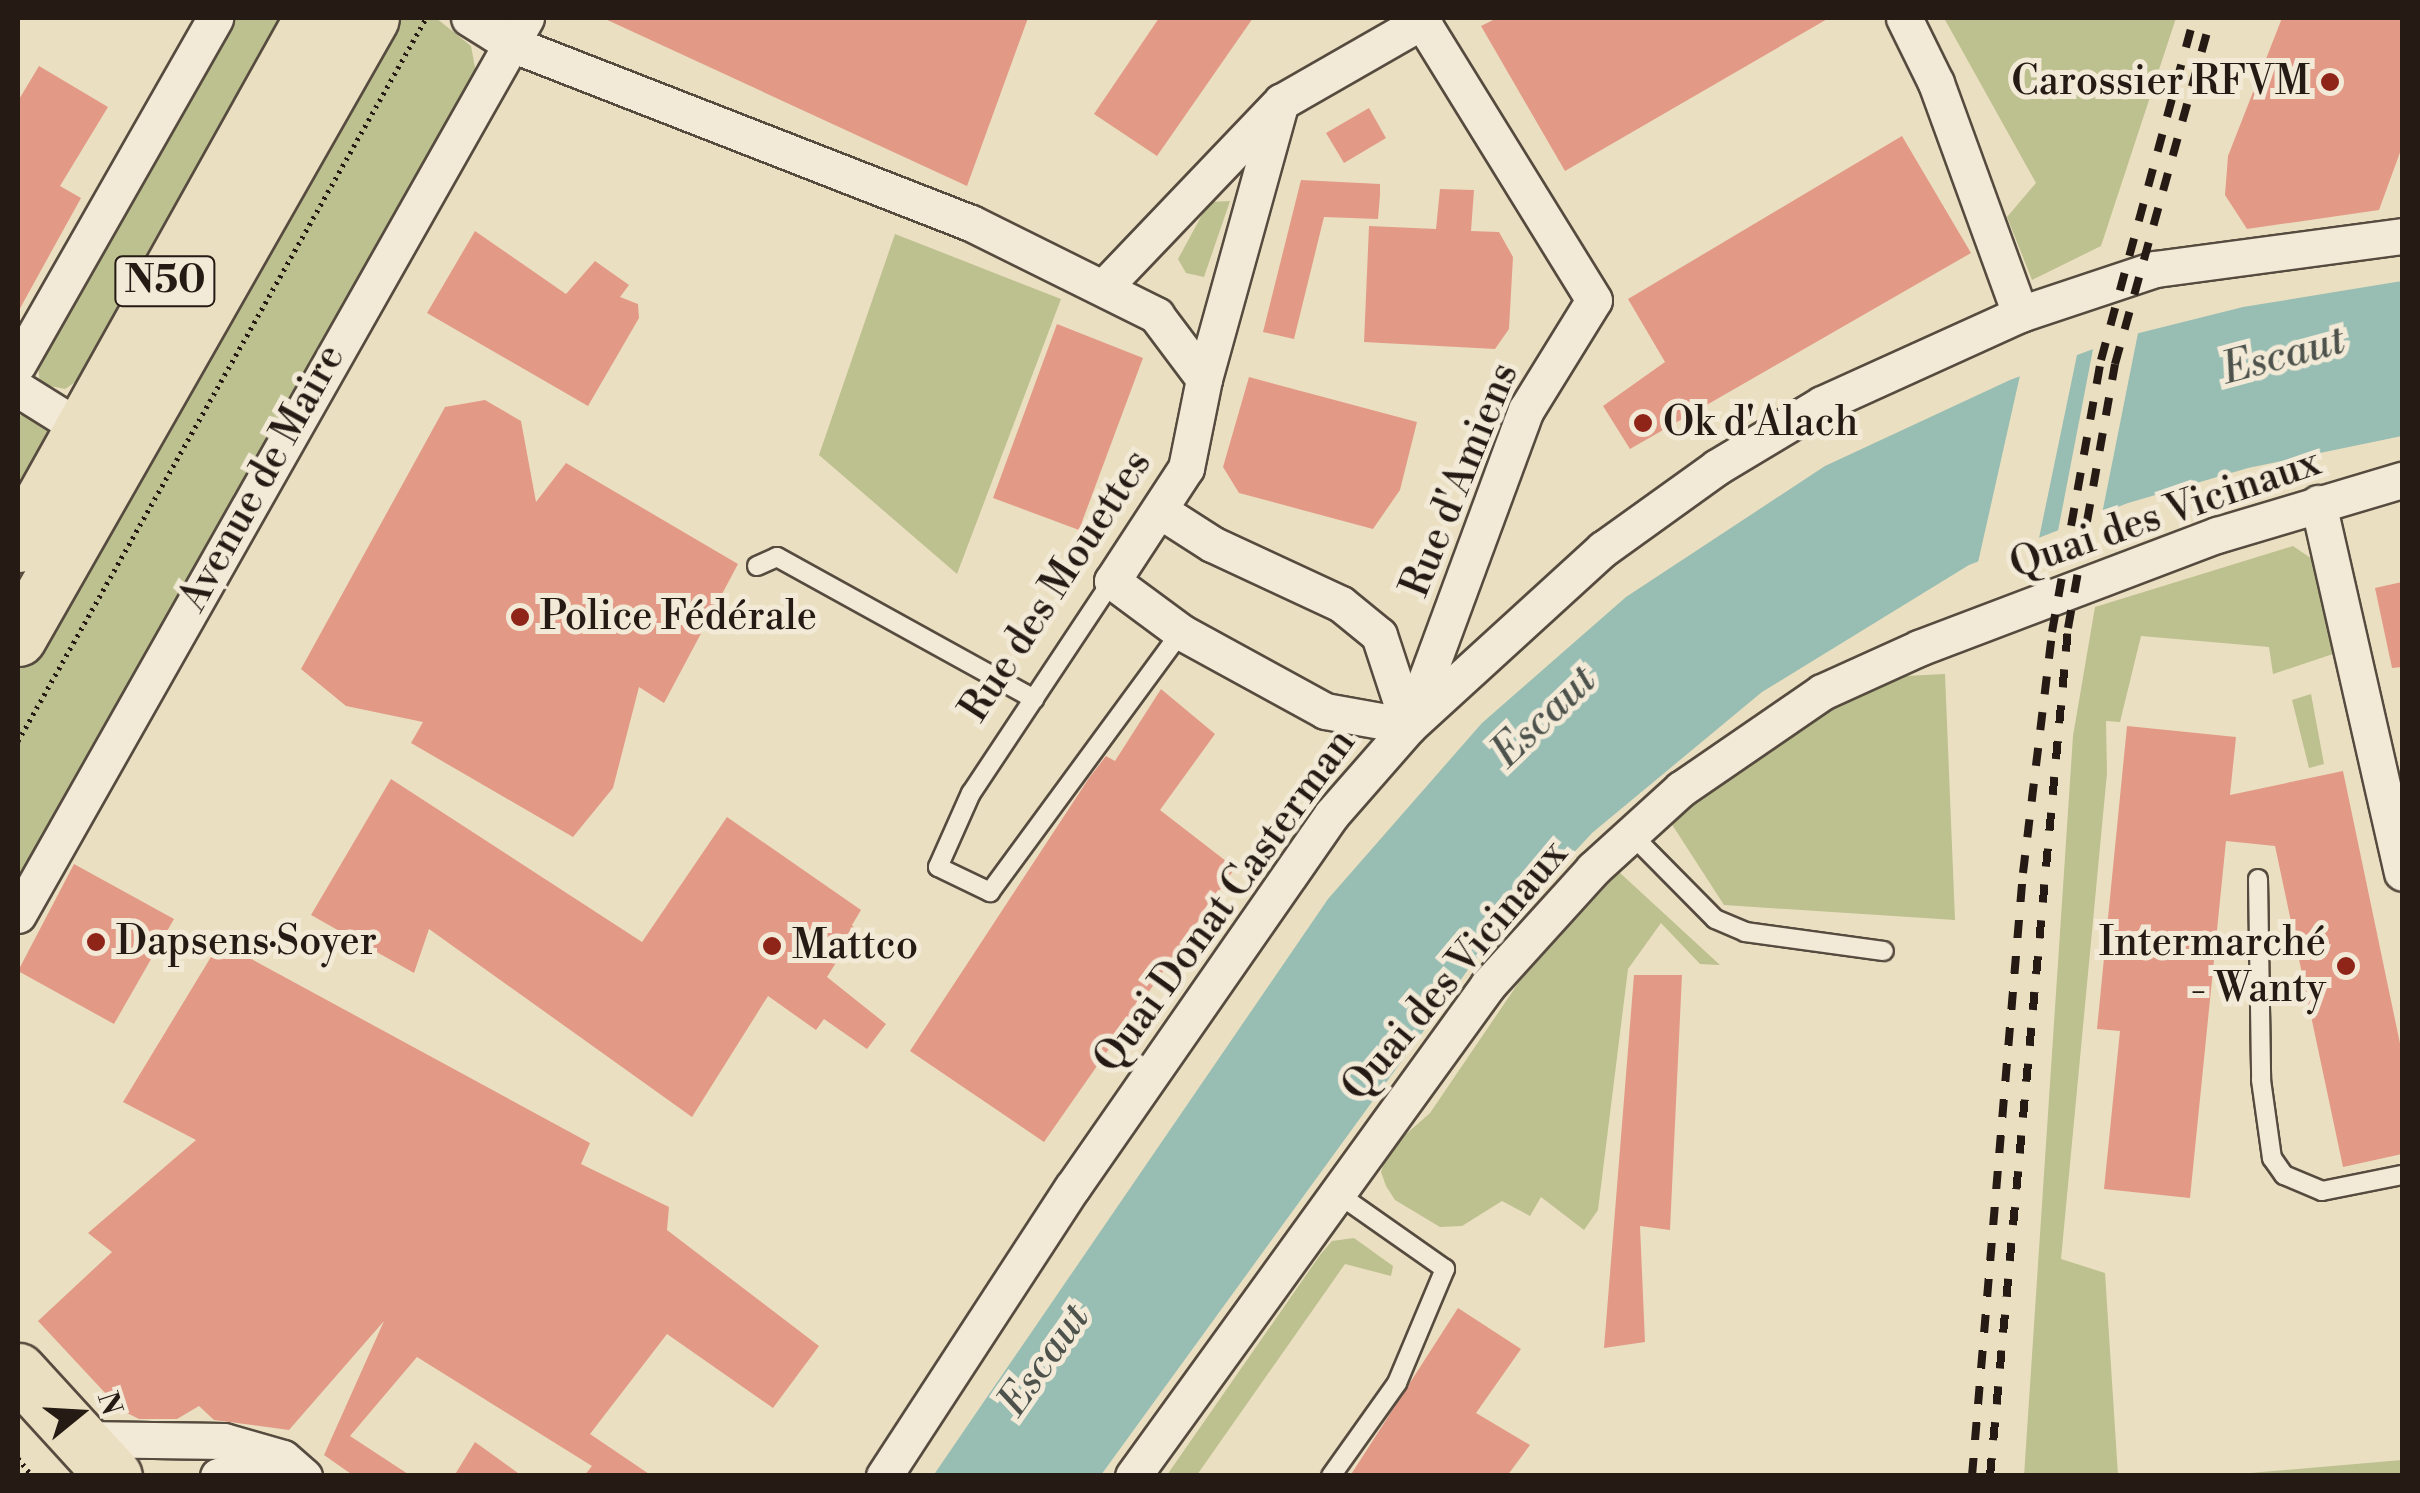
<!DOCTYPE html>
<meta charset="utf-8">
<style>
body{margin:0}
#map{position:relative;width:2420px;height:1493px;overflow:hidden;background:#ebdfc1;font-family:"Libre Bodoni",serif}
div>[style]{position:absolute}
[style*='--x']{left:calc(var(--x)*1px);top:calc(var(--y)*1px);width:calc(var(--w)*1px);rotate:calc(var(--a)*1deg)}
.green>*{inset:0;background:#bdc08f}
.water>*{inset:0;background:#98bdb3}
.pier>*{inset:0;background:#ebdfc1}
.building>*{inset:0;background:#e29a87}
.path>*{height:5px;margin-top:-2.5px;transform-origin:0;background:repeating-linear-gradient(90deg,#251a14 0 2.5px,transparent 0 7.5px)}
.roads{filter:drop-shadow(2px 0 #564b3f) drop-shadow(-2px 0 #564b3f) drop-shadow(0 2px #564b3f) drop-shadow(0 -2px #564b3f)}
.lane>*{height:18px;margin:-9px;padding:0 9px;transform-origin:9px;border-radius:9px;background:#f2ead7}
.street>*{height:35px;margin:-17.5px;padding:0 17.5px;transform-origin:17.5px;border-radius:17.5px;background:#f2ead7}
.primary>*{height:55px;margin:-27.5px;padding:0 27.5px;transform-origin:27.5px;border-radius:27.5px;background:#ebdfc1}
.rail>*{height:8px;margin-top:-4px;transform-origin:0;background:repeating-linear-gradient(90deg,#251a14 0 18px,transparent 0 36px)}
.dots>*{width:28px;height:28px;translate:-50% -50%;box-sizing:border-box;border:5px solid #f2ead7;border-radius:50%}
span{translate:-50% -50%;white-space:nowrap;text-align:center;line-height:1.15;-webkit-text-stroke:10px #f2ead7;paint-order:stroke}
.shield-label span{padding:2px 8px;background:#f2ead7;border:2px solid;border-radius:8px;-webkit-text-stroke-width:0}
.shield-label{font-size:38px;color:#251a14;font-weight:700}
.poi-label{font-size:40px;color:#251a14}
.right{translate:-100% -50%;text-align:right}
.left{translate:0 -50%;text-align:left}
.street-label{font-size:40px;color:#251a14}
.water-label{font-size:42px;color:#4d534c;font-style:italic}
.frame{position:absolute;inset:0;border:20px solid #251a14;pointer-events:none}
.north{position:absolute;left:30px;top:1363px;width:100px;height:100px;-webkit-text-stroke:8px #f2ead7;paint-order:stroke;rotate:72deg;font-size:28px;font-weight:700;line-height:40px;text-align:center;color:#251a14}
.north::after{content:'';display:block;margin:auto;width:35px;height:45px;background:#251a14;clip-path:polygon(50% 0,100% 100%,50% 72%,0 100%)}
</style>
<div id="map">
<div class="green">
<div style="clip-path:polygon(230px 18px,297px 18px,98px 367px,65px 389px,40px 384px,38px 364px)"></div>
<div style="clip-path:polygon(383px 18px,436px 18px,471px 46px,476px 73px,18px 884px,18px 666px)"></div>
<div style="clip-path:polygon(1944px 18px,2176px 18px,2101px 246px,2032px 280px,2007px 217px,2036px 183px)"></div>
<div style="clip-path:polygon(1230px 201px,1204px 277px,1186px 273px,1178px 259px,1209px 202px)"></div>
<div style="clip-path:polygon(895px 234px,1061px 299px,957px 574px,819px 455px)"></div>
<div style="clip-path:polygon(29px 413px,49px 431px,18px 518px,18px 416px)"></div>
<div style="clip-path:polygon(2293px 546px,2318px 563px,2336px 653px,2273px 674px,2269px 647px,2141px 636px,2120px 722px,2106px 721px,2107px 773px,2061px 1259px,2105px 1273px,2118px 1475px,2024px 1476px,2073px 736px,2095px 607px)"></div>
<div style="clip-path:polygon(1945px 674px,1955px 920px,1724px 905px,1671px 823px,1793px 728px,1884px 677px)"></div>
<div style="clip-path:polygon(2311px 694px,2324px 764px,2309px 768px,2292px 700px)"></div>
<div style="clip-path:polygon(1619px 872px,1720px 965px,1700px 964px,1661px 923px,1628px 969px,1598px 1210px,1584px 1230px,1541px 1197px,1530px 1216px,1502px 1201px,1462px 1226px,1440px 1227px,1395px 1200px,1386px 1186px,1381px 1172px,1389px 1149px,1430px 1113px,1519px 982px)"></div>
<div style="clip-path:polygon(1354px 1238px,1393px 1266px,1391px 1276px,1345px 1264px,1197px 1475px,1167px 1475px,1320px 1255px,1332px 1241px)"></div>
<div style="clip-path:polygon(2402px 1460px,2402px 1475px,2226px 1475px)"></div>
</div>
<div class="water">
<div style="clip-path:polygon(2402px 281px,2402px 436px,2248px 468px,2128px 503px,1969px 565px,1762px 692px,1592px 833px,1478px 956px,1101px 1475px,933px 1476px,1328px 899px,1482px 723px,1626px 597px,1825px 466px,2010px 380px,2131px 335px,2243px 307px)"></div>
</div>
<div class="pier">
<div style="clip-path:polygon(2139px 328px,2101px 519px,2057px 536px,2094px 344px)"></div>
<div style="clip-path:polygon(2078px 350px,2038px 543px,1977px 567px,2021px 371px)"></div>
</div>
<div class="building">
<div style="clip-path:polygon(603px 18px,1028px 18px,967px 186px)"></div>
<div style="clip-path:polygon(1159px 18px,1253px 18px,1157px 156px,1094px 114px)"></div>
<div style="clip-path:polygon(1497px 18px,1829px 18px,1565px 171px,1481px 26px)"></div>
<div style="clip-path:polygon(2282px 18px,2402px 18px,2402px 147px,2379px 210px,2247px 229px,2225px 195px,2228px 156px)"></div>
<div style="clip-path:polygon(39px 66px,108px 107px,60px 186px,81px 198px,18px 312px,18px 101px)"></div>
<div style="clip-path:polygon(1369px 108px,1386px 138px,1344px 163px,1326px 133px)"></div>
<div style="clip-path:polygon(1902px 136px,1971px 253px,1630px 449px,1603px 406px,1665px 362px,1628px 299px)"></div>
<div style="clip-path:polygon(1301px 180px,1380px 184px,1380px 195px,1378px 219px,1324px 217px,1294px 339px,1263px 332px)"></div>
<div style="clip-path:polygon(1440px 189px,1474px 190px,1471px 231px,1499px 232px,1513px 257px,1509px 329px,1495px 349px,1364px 342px,1369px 226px,1436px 229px)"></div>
<div style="clip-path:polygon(475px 231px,566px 294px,595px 261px,629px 285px,620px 297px,638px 304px,639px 318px,588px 406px,427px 313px)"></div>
<div style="clip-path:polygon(1057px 324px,1143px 358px,1079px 530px,993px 498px)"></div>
<div style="clip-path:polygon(1249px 377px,1417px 422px,1400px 490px,1373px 529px,1239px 493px,1223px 467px)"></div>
<div style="clip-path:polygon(485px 400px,521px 421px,536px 502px,566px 463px,738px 564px,664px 703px,639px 687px,613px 788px,573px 837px,411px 743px,423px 722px,346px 706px,301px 669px,445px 407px)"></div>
<div style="clip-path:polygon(2402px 582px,2402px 667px,2392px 668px,2375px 588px)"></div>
<div style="clip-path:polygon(1161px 689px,1215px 734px,1160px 810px,1235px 868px,1044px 1142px,910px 1051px,1089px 778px,1106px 756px,1115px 761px)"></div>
<div style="clip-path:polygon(2127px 726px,2236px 737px,2230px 795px,2343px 771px,2402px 1053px,2402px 1154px,2343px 1167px,2275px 846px,2226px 841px,2190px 1198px,2104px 1189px,2120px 1031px,2097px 1029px)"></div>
<div style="clip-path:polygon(391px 779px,642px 942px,727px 817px,861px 910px,852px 925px,856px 931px,827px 977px,886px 1024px,867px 1049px,824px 1019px,816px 1030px,768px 996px,692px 1117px,429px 929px,414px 973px,311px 915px)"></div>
<div style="clip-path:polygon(74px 864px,174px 919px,114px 1024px,18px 971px)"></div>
<div style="clip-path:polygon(220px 942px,590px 1143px,581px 1164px,669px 1207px,667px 1230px,819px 1346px,773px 1408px,667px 1334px,590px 1434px,652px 1476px,584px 1476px,592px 1466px,417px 1357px,350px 1436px,411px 1476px,354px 1476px,324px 1455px,384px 1321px,289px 1430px,214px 1420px,199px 1406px,177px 1419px,139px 1419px,121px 1410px,38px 1321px,112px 1252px,88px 1233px,196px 1140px,123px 1102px)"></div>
<div style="clip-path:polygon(1634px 975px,1682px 975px,1670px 1230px,1640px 1226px,1645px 1342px,1604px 1348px)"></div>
<div style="clip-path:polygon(1458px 1308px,1521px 1349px,1476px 1413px,1530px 1445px,1507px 1476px,1350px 1476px)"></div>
<div style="clip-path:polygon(475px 1442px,522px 1476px,454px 1476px)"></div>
</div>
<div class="path">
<div style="--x:18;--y:741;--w:830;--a:-60.56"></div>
<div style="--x:18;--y:1458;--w:23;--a:52"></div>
</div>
<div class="roads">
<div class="lane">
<div style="--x:757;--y:566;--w:22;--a:-24"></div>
<div style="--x:777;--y:557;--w:294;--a:28.9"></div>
<div style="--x:1112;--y:581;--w:255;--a:123.6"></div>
<div style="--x:971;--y:793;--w:81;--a:114"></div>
<div style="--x:938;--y:867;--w:58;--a:25.7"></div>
<div style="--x:990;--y:892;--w:323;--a:-53.7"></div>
<div style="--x:1630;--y:833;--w:121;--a:45.3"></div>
<div style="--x:1715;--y:919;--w:33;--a:23"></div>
<div style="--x:1745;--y:932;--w:140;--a:7.8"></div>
<div style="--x:2258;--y:879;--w:201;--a:89.1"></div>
<div style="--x:2261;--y:1080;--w:79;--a:82"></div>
<div style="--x:2272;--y:1158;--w:21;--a:55"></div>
<div style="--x:2284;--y:1175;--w:41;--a:22.8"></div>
<div style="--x:2322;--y:1191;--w:82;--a:-11.3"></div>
<div style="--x:1331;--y:1476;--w:114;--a:-54.6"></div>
<div style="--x:1397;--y:1383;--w:124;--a:-67.2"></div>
<div style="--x:1445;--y:1269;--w:136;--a:-144.9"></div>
</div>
<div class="street">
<div style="--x:469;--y:18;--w:47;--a:32"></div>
<div style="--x:509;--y:43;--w:496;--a:21.3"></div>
<div style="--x:971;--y:223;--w:207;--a:26.4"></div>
<div style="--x:1156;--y:315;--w:80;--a:53.1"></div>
<div style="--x:1204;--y:379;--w:91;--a:101.4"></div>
<div style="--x:1186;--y:468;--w:135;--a:123.2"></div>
<div style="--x:1112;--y:581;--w:86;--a:36.5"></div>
<div style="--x:1181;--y:632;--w:164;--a:28.7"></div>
<div style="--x:1325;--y:711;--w:85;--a:10.1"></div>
<div style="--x:1904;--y:18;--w:72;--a:63.8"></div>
<div style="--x:1936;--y:83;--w:246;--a:70"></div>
<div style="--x:1106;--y:285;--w:248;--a:-46.3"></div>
<div style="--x:18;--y:364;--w:398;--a:-60.3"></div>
<div style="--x:1204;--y:379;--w:288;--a:-74.5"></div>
<div style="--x:1281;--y:102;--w:165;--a:-29.8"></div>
<div style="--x:18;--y:389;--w:75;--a:32"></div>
<div style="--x:2318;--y:503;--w:379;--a:77.2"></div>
<div style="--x:1159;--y:510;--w:63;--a:32.7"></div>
<div style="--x:1212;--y:544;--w:142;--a:24.9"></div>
<div style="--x:1341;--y:604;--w:49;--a:39.2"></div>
<div style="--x:1379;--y:635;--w:96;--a:71.8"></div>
<div style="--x:1413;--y:715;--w:325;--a:-69.7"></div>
<div style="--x:1526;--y:410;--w:129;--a:-58.3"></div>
<div style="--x:1594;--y:300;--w:331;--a:-121.7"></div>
<div style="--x:18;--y:915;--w:1031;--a:-60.48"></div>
<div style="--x:81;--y:1439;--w:143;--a:0.8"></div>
<div style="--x:224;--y:1441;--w:61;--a:16.1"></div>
<div style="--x:283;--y:1458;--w:28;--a:41"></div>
<div style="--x:218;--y:1476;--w:66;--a:-14.9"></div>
<div style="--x:884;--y:1476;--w:344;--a:-56.9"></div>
<div style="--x:1072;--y:1188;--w:455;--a:-55.2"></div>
<div style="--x:1332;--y:814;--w:117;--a:-48.8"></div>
<div style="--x:1409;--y:726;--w:263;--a:-42.4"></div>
<div style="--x:1603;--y:549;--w:140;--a:-35.7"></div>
<div style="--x:1717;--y:467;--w:122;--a:-31"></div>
<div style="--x:1822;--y:404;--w:217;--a:-24.4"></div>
<div style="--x:2020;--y:314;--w:142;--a:-18.4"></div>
<div style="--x:2155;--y:269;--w:249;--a:-7.6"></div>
<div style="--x:1133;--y:1476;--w:606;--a:-54.13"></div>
<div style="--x:1488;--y:985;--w:156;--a:-47.8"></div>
<div style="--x:1593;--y:869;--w:119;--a:-42.3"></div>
<div style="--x:1681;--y:789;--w:171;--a:-34.5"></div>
<div style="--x:1822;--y:692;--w:107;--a:-24.4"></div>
<div style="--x:1919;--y:648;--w:319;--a:-20.8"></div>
<div style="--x:2217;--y:535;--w:193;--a:-16.6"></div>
</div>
<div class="primary">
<div style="--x:18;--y:544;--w:603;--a:-60.8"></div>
<div style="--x:18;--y:638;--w:713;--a:-60.34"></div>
<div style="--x:18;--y:1371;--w:142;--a:47.6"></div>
</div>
</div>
<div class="rail">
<div style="--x:1972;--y:1476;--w:605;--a:-85.17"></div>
<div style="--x:2023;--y:873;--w:243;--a:-83.1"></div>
<div style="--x:2052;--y:632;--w:276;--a:-79.8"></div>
<div style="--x:2101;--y:360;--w:354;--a:-74.8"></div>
<div style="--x:1990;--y:1476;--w:852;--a:-84.74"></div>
<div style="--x:2068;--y:628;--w:268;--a:-79.9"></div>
<div style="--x:2115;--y:364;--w:359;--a:-74.5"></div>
</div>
<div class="dots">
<div style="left:2330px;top:82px;background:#8f2418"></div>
<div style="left:1643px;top:423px;background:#8f2418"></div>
<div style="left:520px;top:617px;background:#8f2418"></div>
<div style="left:96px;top:942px;background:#8f2418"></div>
<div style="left:772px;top:946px;background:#8f2418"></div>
<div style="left:2346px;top:966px;background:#8f2418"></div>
</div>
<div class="shield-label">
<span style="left:165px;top:281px">N50</span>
</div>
<div class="poi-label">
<span class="right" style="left:2310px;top:82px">Carossier RFVM</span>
<span class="left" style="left:1663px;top:423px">Ok d'Alach</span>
<span class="left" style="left:540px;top:617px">Police Fédérale</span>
<span class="left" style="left:116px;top:942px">Dapsens·Soyer</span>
<span class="right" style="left:2326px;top:966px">Intermarché<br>- Wanty</span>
<span class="left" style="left:792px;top:946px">Mattco</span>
</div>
<div class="street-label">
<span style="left:262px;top:478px;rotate:-61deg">Avenue de Maire</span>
<span style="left:1460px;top:480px;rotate:-68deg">Rue d'Amiens</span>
<span style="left:2165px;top:514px;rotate:-19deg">Quai des Vicinaux</span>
<span style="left:1056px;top:586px;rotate:-57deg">Rue des Mouettes</span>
<span style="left:1225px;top:901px;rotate:-54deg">Quai Donat Casterman</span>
<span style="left:1455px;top:971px;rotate:-50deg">Quai des Vicinaux</span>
</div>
<div class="water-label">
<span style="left:2284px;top:356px;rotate:-15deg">Escaut</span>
<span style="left:1545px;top:717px;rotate:-44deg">Escaut</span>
<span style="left:1045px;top:1360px;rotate:-55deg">Escaut</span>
</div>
<div class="frame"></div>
<div class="north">N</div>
</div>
